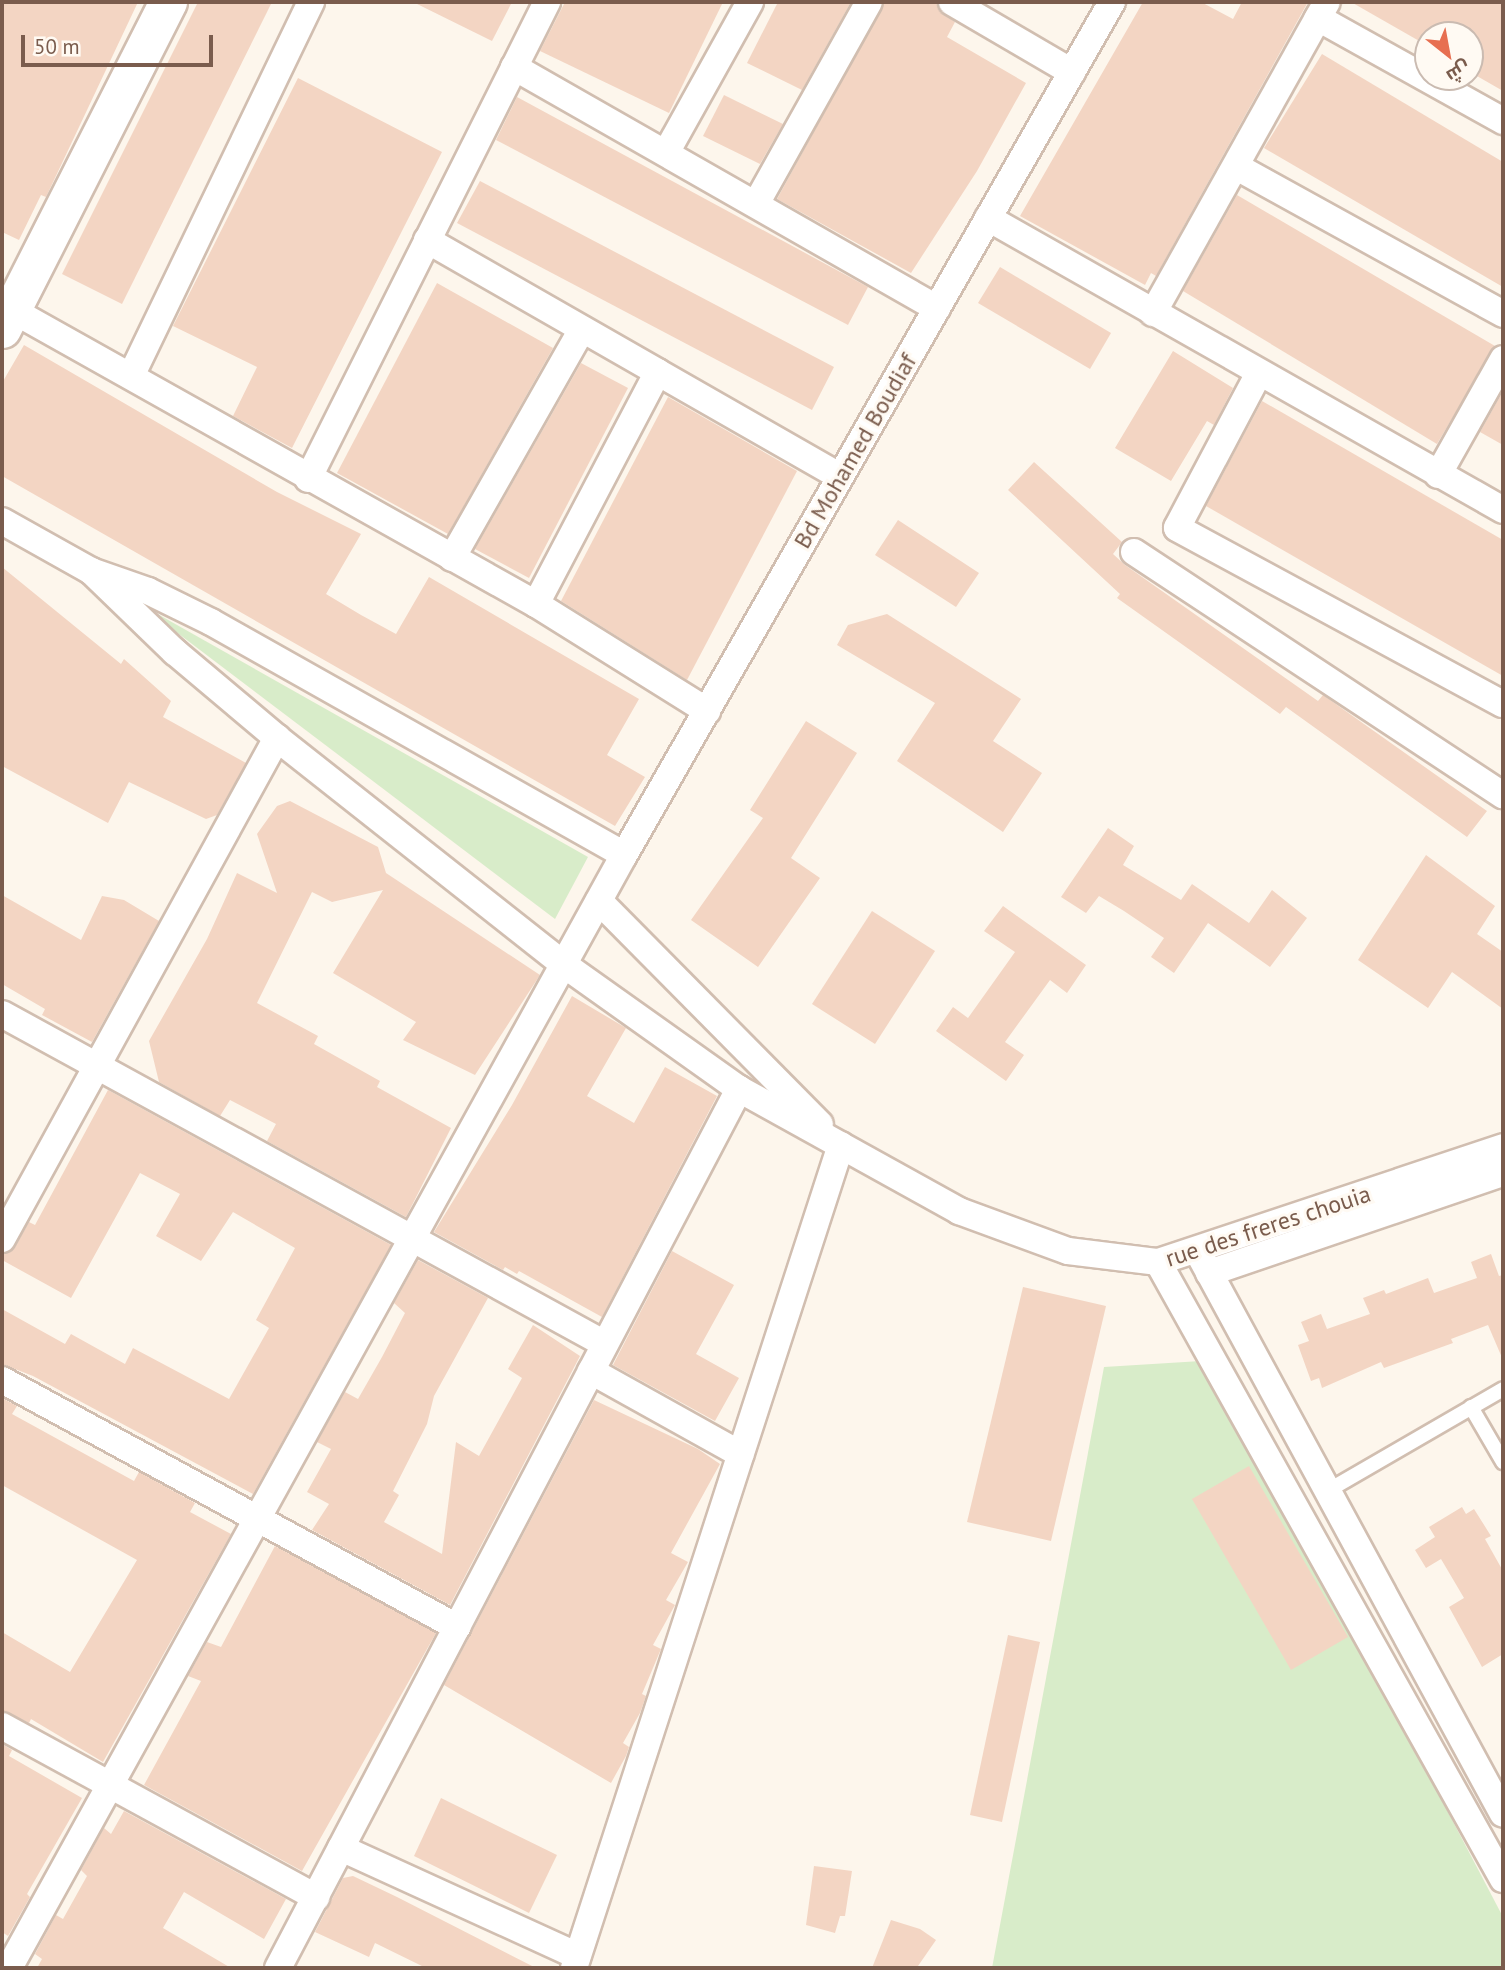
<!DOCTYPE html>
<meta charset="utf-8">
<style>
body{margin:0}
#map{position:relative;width:1505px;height:1970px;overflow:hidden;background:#fdf6ec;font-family:"PT Sans",Cairo,sans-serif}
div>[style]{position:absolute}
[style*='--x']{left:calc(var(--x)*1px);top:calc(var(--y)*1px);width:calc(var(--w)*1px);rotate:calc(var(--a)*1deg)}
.green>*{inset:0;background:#d8ecc9}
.building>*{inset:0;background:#f3d5c3}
.roads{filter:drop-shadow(2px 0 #d1beb0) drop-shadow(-2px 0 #d1beb0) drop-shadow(0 2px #d1beb0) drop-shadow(0 -2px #d1beb0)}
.service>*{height:14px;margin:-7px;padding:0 7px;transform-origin:7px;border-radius:7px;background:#fff}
.minor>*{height:26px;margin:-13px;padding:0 13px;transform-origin:13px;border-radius:13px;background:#fff}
.secondary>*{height:37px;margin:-18.5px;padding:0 18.5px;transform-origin:18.5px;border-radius:18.5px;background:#fff}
span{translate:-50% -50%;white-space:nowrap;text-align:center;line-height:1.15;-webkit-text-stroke:6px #fffaf3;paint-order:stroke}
.street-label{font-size:24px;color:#7a5c4d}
.frame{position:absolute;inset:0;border:4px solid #7a5c4d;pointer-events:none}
.north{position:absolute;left:1414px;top:21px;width:70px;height:70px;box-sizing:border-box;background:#fffaf3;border:2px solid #cabbb1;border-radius:50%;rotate:149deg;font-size:19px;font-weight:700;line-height:28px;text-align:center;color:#7a5c4d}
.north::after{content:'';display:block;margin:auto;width:24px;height:32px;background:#e76f51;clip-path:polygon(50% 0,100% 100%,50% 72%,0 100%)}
.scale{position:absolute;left:21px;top:35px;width:192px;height:32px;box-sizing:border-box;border:4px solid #7a5c4d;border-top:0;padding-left:9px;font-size:21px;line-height:24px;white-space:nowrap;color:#7a5c4d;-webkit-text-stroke:5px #fffaf3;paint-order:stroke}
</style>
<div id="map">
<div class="green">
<div style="clip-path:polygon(138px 603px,588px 857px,555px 919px)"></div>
<div style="clip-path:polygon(1201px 1361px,1373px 1669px,1503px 1917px,1503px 1968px,992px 1968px,1104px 1367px)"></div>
</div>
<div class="building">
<div style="clip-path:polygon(2px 2px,138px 2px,46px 197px,41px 195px,19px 240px,2px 232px)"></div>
<div style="clip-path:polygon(198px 2px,272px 2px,122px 304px,62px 274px)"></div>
<div style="clip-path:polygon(413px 2px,512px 2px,492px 41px)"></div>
<div style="clip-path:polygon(565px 2px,723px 2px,669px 113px,540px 51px)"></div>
<div style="clip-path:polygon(778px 2px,851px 2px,802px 90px,747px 63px)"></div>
<div style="clip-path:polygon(885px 2px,936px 2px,939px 10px,955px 22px,947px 37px,1026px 83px,977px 171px,911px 273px,777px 199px)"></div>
<div style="clip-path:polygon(1143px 2px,1201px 2px,1233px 19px,1242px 2px,1308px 2px,1156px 276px,1151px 273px,1145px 285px,1020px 216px)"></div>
<div style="clip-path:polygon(1351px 2px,1503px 2px,1503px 91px,1470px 72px,1470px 35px,1428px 35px,1428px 46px)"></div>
<div style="clip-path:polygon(1322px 54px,1503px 162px,1503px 287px,1264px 148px)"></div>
<div style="clip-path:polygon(298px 78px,442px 152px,292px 448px,233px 416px,257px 367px,173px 326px)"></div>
<div style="clip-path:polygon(724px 95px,783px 124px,760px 164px,703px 136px)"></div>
<div style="clip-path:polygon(517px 97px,868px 287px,848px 325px,496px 140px)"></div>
<div style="clip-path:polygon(480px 181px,834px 367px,812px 410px,457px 223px)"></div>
<div style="clip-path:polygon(1237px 195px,1495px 346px,1437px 444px,1183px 291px)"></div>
<div style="clip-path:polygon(1000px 267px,1111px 333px,1090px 369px,978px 303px)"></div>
<div style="clip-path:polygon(437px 283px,553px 348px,448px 534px,337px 473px)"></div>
<div style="clip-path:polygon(24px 345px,277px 492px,361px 534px,326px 594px,361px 615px,396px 634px,429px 577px,639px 699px,607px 755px,645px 777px,615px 826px,2px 476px,2px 383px)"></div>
<div style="clip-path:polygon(1173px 351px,1233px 388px,1214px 425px,1207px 421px,1171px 481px,1115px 448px)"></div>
<div style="clip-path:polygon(581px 363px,628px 388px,529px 578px,475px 549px)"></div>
<div style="clip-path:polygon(1503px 391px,1503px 445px,1480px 432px)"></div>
<div style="clip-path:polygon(668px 397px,797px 471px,687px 680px,561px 601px)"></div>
<div style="clip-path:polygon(1262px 401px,1503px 540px,1503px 676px,1206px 506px)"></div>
<div style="clip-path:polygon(1034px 462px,1122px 542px,1113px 554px,1125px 565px,1318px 701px,1323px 695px,1487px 811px,1467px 837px,1286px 707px,1280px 714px,1117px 598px,1120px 594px,1008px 490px)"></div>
<div style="clip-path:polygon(898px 520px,979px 573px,956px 607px,875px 555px)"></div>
<div style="clip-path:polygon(2px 567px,121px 664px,124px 659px,171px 701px,163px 717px,246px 763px,217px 815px,206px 819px,129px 782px,108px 823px,2px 766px)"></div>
<div style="clip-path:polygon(887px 614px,1021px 699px,993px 741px,1042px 773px,1003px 832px,897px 761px,935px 703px,837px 645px,848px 625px)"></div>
<div style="clip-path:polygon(806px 721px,857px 753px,791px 858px,820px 878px,758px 967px,691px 920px,763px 818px,750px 810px)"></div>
<div style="clip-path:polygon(290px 801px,378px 847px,386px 873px,540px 975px,475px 1075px,403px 1040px,416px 1022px,333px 973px,383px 890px,332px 902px,312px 892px,257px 1003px,318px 1036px,314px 1044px,380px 1081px,377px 1087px,451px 1128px,406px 1217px,267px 1141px,276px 1124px,230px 1100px,220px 1116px,159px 1082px,149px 1041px,207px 939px,237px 873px,277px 893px,257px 834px,277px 806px)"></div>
<div style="clip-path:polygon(1108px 828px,1134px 846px,1123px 865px,1181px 900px,1192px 884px,1249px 923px,1272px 890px,1307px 918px,1270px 967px,1208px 923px,1174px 973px,1151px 957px,1164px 938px,1124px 911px,1099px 896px,1086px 913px,1061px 897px)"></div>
<div style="clip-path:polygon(1426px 855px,1495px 906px,1477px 934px,1503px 952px,1503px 1009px,1452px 972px,1428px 1008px,1358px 960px)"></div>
<div style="clip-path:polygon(2px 895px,81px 940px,102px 896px,124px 900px,159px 921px,92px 1042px,42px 1015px,45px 1009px,2px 984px)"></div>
<div style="clip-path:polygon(1003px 906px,1086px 965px,1067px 993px,1050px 980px,1005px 1042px,1024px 1055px,1006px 1081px,936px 1031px,953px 1007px,968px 1018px,1015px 952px,984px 931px)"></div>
<div style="clip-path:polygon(872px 911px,935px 951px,875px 1044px,812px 1004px)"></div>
<div style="clip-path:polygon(572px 996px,626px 1028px,587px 1096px,634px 1123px,665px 1067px,717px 1096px,602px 1317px,519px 1271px,517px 1274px,505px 1267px,503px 1270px,434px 1232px,512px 1105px)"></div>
<div style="clip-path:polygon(108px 1090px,391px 1245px,253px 1494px,33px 1376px,2px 1364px,2px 1309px,65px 1344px,71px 1334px,125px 1364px,133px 1348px,229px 1399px,269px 1328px,256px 1320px,295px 1248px,233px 1212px,201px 1261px,156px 1236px,180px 1194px,140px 1173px,71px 1298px,2px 1260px,2px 1255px,15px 1247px,29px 1222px,35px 1225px)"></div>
<div style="clip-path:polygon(672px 1251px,734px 1285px,696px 1354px,739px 1378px,715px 1421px,613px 1365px)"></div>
<div style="clip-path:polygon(1491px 1254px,1499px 1276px,1503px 1275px,1503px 1360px,1488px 1325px,1451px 1339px,1453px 1343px,1384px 1368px,1381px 1362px,1322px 1388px,1319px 1378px,1311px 1381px,1298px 1345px,1309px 1341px,1301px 1322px,1321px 1314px,1327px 1329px,1370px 1314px,1363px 1298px,1384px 1290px,1386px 1294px,1428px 1278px,1434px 1293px,1477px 1278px,1471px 1262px)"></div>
<div style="clip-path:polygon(418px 1260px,488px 1298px,434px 1396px,427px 1424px,393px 1491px,399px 1495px,384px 1522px,442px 1554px,456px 1442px,479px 1456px,522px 1378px,508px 1369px,533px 1325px,580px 1356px,450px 1605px,312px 1530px,329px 1504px,307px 1492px,331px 1449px,317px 1442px,345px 1392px,358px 1399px,382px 1357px,405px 1313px,394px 1303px)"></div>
<div style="clip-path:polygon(1023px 1287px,1106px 1306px,1051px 1541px,967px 1522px)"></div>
<div style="clip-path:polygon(2px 1398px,17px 1406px,12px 1414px,134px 1481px,139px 1472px,195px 1503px,190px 1512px,231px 1534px,103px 1762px,31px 1719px,29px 1723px,2px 1710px,2px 1632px,70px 1672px,137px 1560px,2px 1485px)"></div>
<div style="clip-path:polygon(594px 1400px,698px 1449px,720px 1464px,671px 1553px,688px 1562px,666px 1600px,675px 1605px,653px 1645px,661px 1649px,642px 1694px,646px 1696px,640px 1713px,623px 1743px,629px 1747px,626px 1756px,611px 1783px,444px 1685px)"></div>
<div style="clip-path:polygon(1249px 1466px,1348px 1637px,1291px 1670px,1192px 1499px)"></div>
<div style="clip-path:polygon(1462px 1507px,1466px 1514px,1474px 1509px,1491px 1536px,1485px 1539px,1503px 1571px,1503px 1654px,1482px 1667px,1449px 1607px,1464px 1598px,1441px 1559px,1426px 1568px,1415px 1550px,1435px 1537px,1429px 1527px)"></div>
<div style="clip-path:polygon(275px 1546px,436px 1633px,302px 1871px,144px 1785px,201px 1681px,188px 1676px,207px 1642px,221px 1647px)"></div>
<div style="clip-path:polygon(1008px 1635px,1040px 1642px,1002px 1822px,970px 1815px)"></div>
<div style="clip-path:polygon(2px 1744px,12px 1750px,9px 1756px,82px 1798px,27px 1894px,30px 1897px,8px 1936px,2px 1932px)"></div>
<div style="clip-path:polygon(441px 1798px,557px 1855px,529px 1913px,414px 1856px)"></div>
<div style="clip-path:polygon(124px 1811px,286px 1899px,264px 1939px,184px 1892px,163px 1928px,231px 1968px,37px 1968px,42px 1959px,35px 1954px,56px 1915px,63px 1919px,87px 1876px,81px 1870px,104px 1828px,111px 1834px)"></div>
<div style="clip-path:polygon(814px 1866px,852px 1871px,845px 1916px,840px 1916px,835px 1933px,806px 1925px)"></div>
<div style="clip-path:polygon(353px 1876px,397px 1897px,536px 1968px,426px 1968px,375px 1943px,369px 1957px,315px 1932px,343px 1878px)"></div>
<div style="clip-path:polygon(891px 1920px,920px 1929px,936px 1940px,918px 1966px,872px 1968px)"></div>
</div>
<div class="roads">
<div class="service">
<div style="--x:1471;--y:1407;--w:64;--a:59.8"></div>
<div style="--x:1329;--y:1490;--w:201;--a:-30.1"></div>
</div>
<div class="minor">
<div style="--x:952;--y:2;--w:139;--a:30.3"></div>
<div style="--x:1318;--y:18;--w:212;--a:29.1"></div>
<div style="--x:514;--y:67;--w:487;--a:29.7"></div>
<div style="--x:666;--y:153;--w:173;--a:-60.9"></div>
<div style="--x:1237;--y:167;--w:304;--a:28.9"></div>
<div style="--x:756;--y:204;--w:231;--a:-60.8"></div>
<div style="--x:988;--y:218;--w:592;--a:29.55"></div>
<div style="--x:427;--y:240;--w:476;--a:29.8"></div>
<div style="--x:12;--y:310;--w:601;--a:29.3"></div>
<div style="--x:536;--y:604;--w:202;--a:32"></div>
<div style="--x:1153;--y:313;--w:356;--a:-60.8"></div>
<div style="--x:1259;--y:373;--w:175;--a:117.9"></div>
<div style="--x:1177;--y:528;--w:370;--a:28.4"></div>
<div style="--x:132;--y:374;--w:413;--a:-64.3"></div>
<div style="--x:1438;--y:475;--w:133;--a:-60.7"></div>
<div style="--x:308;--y:479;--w:534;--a:-63.39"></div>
<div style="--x:2;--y:521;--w:102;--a:29.3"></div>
<div style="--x:91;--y:571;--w:60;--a:19.3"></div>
<div style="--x:148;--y:591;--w:70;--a:26.2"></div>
<div style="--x:211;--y:622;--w:474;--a:29.4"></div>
<div style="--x:1134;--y:552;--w:442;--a:33.4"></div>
<div style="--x:452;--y:558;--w:263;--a:-60.4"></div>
<div style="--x:91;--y:571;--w:117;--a:44"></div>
<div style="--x:175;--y:652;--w:133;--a:40.1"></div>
<div style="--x:277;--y:738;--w:365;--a:38.3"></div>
<div style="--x:563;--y:964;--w:216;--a:35.4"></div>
<div style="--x:739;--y:1089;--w:252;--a:29"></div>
<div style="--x:959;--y:1211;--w:116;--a:20.2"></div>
<div style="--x:1068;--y:1251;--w:91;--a:7"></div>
<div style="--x:1158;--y:1262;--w:364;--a:-18.4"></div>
<div style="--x:536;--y:604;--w:262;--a:-62.3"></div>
<div style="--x:599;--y:901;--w:314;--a:45.3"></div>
<div style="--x:2;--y:1014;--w:687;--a:28.69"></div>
<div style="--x:2;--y:1239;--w:572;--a:-61.24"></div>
<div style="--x:1198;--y:1252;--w:639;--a:61.51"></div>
<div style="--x:1158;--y:1262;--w:707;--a:60.79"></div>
<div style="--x:1209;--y:1273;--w:311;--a:-18.8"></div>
<div style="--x:591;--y:1371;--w:171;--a:29.1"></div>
<div style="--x:2;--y:1380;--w:518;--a:28.5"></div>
<div style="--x:2;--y:1726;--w:358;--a:28.6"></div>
<div style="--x:341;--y:1848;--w:260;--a:24.5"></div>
<div style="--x:9;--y:1968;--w:1272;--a:-61.08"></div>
<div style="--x:624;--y:855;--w:983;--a:-60.23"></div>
<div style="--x:278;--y:1968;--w:993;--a:-62.32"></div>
<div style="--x:574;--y:1968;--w:865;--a:-72.03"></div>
</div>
<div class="secondary">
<div style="--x:2;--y:329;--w:367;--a:-63.1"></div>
</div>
</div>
<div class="street-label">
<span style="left:855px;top:451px;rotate:-60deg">Bd Mohamed Boudiaf</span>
<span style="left:1268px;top:1226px;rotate:-18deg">rue des freres chouia</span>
</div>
<div class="frame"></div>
<div class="north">ش</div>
<div class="scale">50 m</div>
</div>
